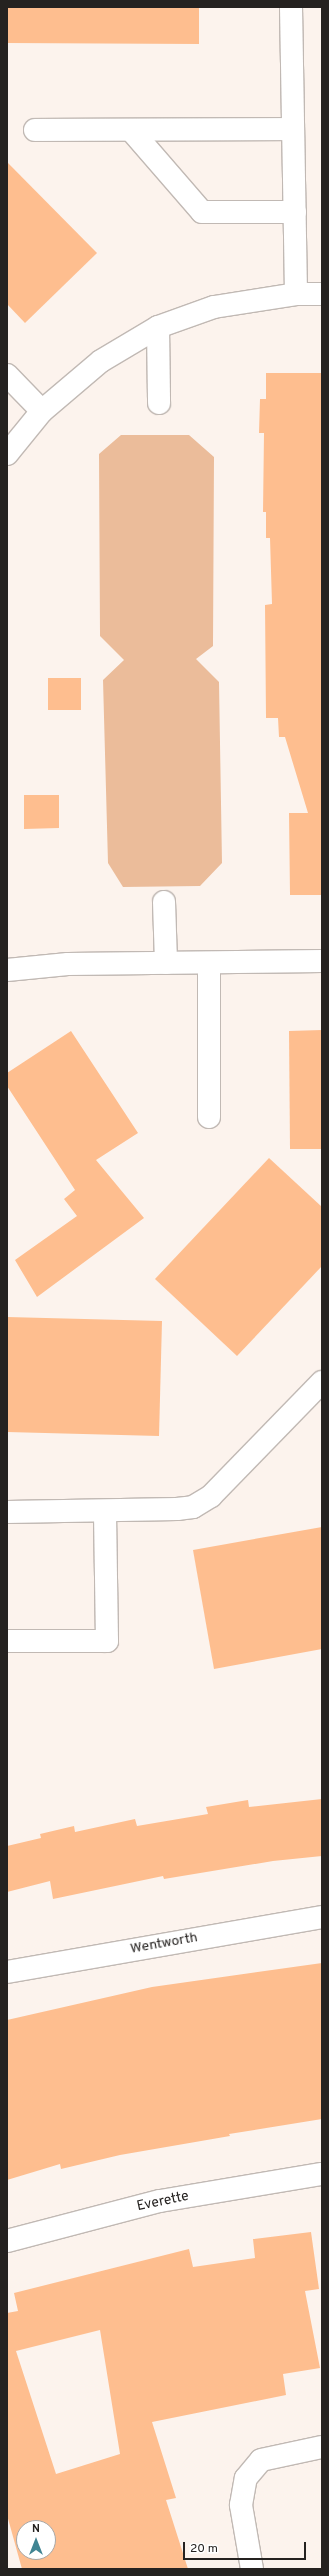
<!DOCTYPE html>
<style>
body{margin:0}
#map{position:relative;width:329px;height:2576px;overflow:hidden;background:#fcf3ed;font-family:Overpass,sans-serif}
div>[style]{position:absolute}
[style*='--x']{left:calc(var(--x)*1px);top:calc(var(--y)*1px);width:calc(var(--w)*1px);rotate:calc(var(--a)*1deg)}
.green>*{inset:0;background:#ebbc9a}
.building>*{inset:0;background:#febe8f}
.roads{filter:drop-shadow(1px 0 #c1b9b4) drop-shadow(-1px 0 #c1b9b4) drop-shadow(0 1px #c1b9b4) drop-shadow(0 -1px #c1b9b4)}
.service>*{height:22px;margin:-11px;padding:0 11px;transform-origin:11px;border-radius:11px;background:#fff}
.minor>*{height:22px;margin:-11px;padding:0 11px;transform-origin:11px;border-radius:11px;background:#fff}
span{translate:-50% -50%;white-space:nowrap;text-align:center;line-height:1.15;-webkit-text-stroke:4px #fff;paint-order:stroke}
.street-label{font-size:14px;color:#252220}
.frame{position:absolute;inset:0;border:8px solid #252220;pointer-events:none}
.north{position:absolute;left:16px;top:2520px;width:40px;height:40px;box-sizing:border-box;background:#fff;border:1px solid #a8a7a6;border-radius:50%;rotate:0deg;font-size:11px;font-weight:700;line-height:16px;text-align:center;color:#252220}
.north::after{content:'';display:block;margin:auto;width:14px;height:18px;background:#408593;clip-path:polygon(50% 0,100% 100%,50% 72%,0 100%)}
.scale{position:absolute;left:183px;top:2542px;width:123px;height:18px;box-sizing:border-box;border:2px solid #252220;border-top:0;padding-left:5px;font-size:12px;line-height:14px;white-space:nowrap;color:#252220;-webkit-text-stroke:3px #fff;paint-order:stroke}
</style>
<div id="map">
<div class="green">
<div style="clip-path:polygon(121px 435px,189px 435px,214px 457px,213px 646px,196px 659px,219px 682px,222px 863px,200px 886px,123px 887px,108px 863px,103px 680px,124px 660px,100px 636px,99px 454px)"></div>
</div>
<div class="building">
<div style="clip-path:polygon(7px 7px,199px 7px,199px 44px,7px 43px)"></div>
<div style="clip-path:polygon(7px 162px,97px 253px,25px 323px,7px 304px)"></div>
<div style="clip-path:polygon(266px 373px,322px 373px,322px 895px,290px 895px,289px 813px,308px 813px,285px 737px,279px 737px,278px 718px,266px 718px,265px 605px,272px 604px,270px 538px,266px 538px,266px 512px,263px 512px,264px 433px,259px 433px,260px 399px,266px 399px)"></div>
<div style="clip-path:polygon(48px 678px,81px 678px,81px 710px,48px 710px)"></div>
<div style="clip-path:polygon(24px 795px,59px 795px,59px 828px,24px 829px)"></div>
<div style="clip-path:polygon(322px 1030px,322px 1149px,290px 1149px,289px 1031px)"></div>
<div style="clip-path:polygon(71px 1031px,138px 1133px,96px 1160px,144px 1218px,37px 1297px,15px 1260px,77px 1216px,64px 1199px,75px 1190px,7px 1086px,7px 1073px)"></div>
<div style="clip-path:polygon(269px 1158px,322px 1207px,322px 1266px,237px 1356px,155px 1279px)"></div>
<div style="clip-path:polygon(7px 1317px,162px 1321px,159px 1436px,7px 1432px)"></div>
<div style="clip-path:polygon(322px 1527px,322px 1649px,214px 1669px,193px 1550px)"></div>
<div style="clip-path:polygon(322px 1799px,322px 1856px,273px 1861px,164px 1879px,163px 1876px,53px 1899px,50px 1881px,7px 1892px,7px 1846px,41px 1838px,40px 1834px,74px 1826px,75px 1832px,135px 1819px,137px 1826px,208px 1814px,206px 1807px,248px 1800px,249px 1807px)"></div>
<div style="clip-path:polygon(322px 1963px,322px 2119px,229px 2134px,230px 2136px,120px 2155px,61px 2169px,60px 2164px,7px 2180px,7px 2020px,152px 1987px)"></div>
<div style="clip-path:polygon(evenodd,311px 2232px,319px 2289px,305px 2291px,320px 2368px,283px 2374px,286px 2395px,152px 2422px,176px 2498px,166px 2500px,188px 2569px,22px 2569px,7px 2515px,7px 2313px,18px 2311px,14px 2293px,189px 2249px,193px 2267px,255px 2258px,253px 2239px,311px 2232px,100px 2330px,120px 2454px,56px 2474px,16px 2351px,100px 2330px,311px 2232px,24px 2528px,48px 2528px,48px 2552px,24px 2552px,24px 2528px)"></div>
</div>
<div class="roads">
<div class="service">
<div style="--x:291;--y:7;--w:287;--a:89"></div>
<div style="--x:35;--y:130;--w:258;--a:-0.2"></div>
<div style="--x:131;--y:130;--w:108;--a:49.1"></div>
<div style="--x:202;--y:212;--w:93;--a:0"></div>
<div style="--x:158;--y:327;--w:76;--a:89.2"></div>
<div style="--x:7;--y:375;--w:50;--a:45.8"></div>
<div style="--x:7;--y:454;--w:55;--a:-50.9"></div>
<div style="--x:42;--y:411;--w:77;--a:-40.3"></div>
<div style="--x:101;--y:361;--w:66;--a:-30.8"></div>
<div style="--x:158;--y:327;--w:59;--a:-19.7"></div>
<div style="--x:214;--y:307;--w:83;--a:-9"></div>
<div style="--x:296;--y:294;--w:26;--a:0"></div>
<div style="--x:164;--y:902;--w:61;--a:88.1"></div>
<div style="--x:209;--y:963;--w:154;--a:90"></div>
<div style="--x:7;--y:970;--w:61;--a:-5.6"></div>
<div style="--x:68;--y:964;--w:254;--a:-0.7"></div>
<div style="--x:7;--y:1512;--w:170;--a:-1"></div>
<div style="--x:177;--y:1509;--w:16;--a:-7"></div>
<div style="--x:193;--y:1507;--w:21;--a:-31"></div>
<div style="--x:211;--y:1496;--w:159;--a:-45.8"></div>
<div style="--x:7;--y:1641;--w:100;--a:0"></div>
<div style="--x:107;--y:1641;--w:130;--a:-90.9"></div>
</div>
<div class="minor">
<div style="--x:7;--y:1972;--w:320;--a:-9.9"></div>
<div style="--x:7;--y:2241;--w:158;--a:-14.7"></div>
<div style="--x:160;--y:2201;--w:164;--a:-9.5"></div>
<div style="--x:252;--y:2569;--w:65;--a:-99.8"></div>
<div style="--x:241;--y:2505;--w:27;--a:-80"></div>
<div style="--x:246;--y:2478;--w:23;--a:-50"></div>
<div style="--x:261;--y:2460;--w:62;--a:-12"></div>
</div>
</div>
<div class="street-label">
<span style="left:164px;top:1944px;rotate:-10deg">Wentworth</span>
<span style="left:163px;top:2202px;rotate:-12deg">Everette</span>
</div>
<div class="frame"></div>
<div class="north">N</div>
<div class="scale">20 m</div>
</div>
